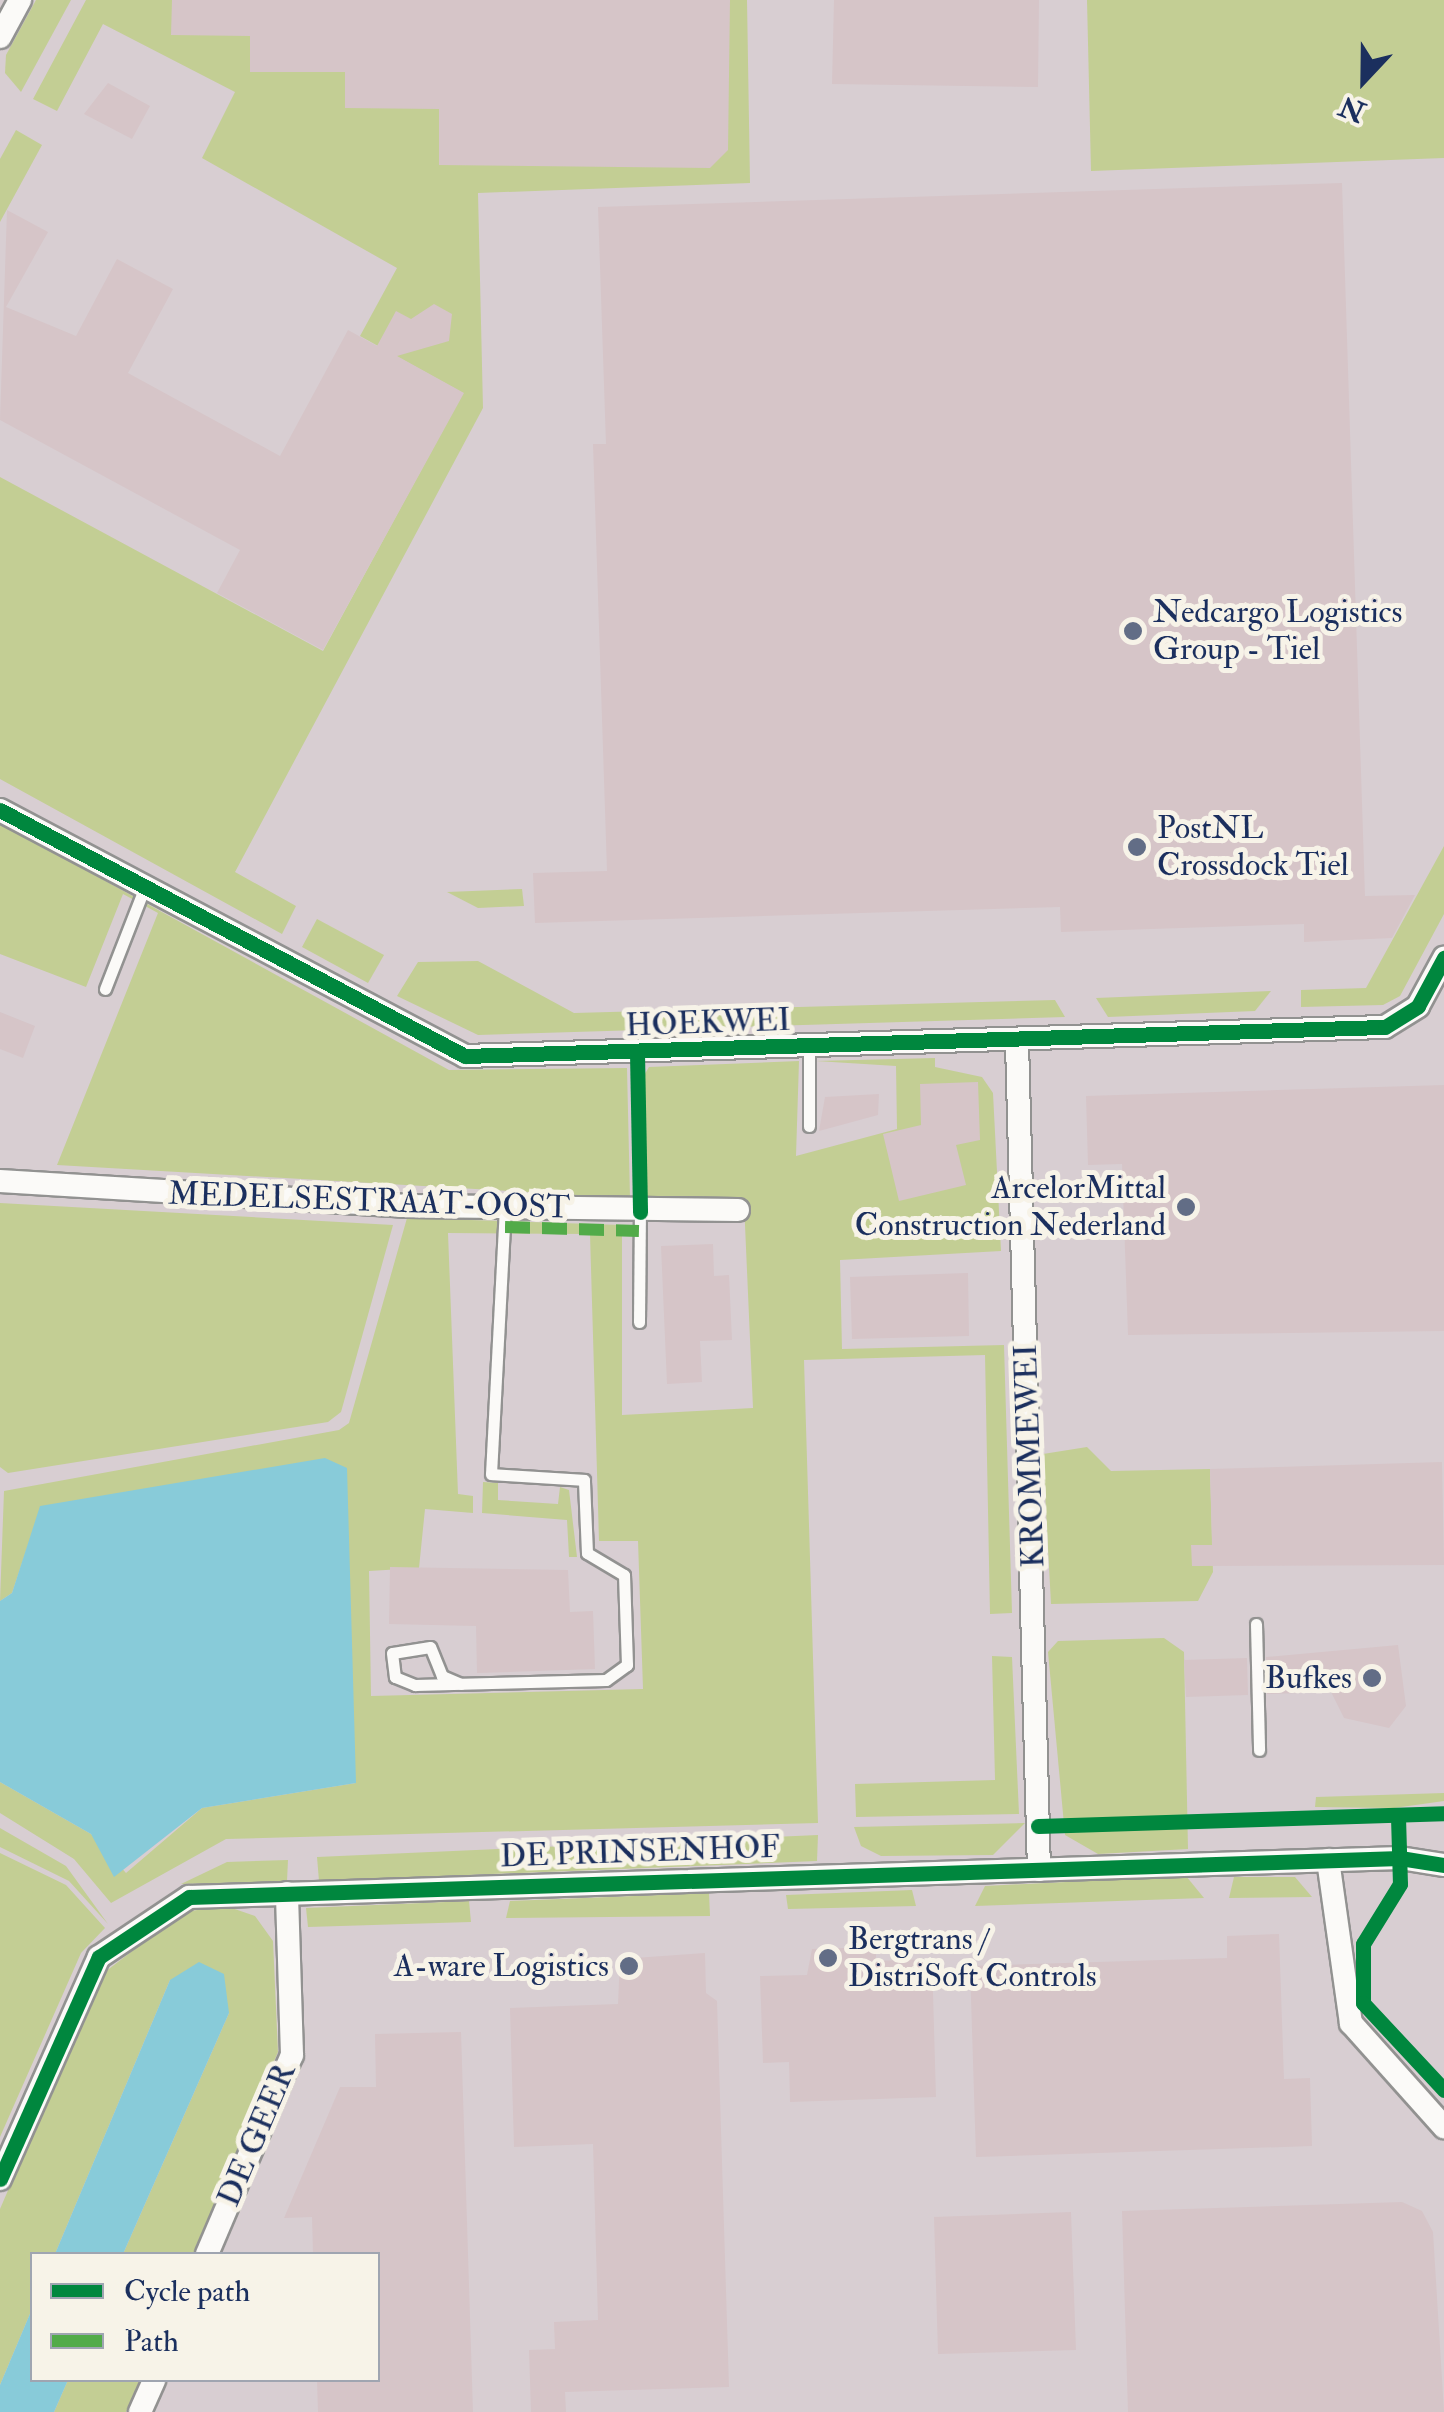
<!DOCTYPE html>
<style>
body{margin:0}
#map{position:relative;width:1444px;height:2412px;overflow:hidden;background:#e7e1d1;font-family:"IM FELL Double Pica",serif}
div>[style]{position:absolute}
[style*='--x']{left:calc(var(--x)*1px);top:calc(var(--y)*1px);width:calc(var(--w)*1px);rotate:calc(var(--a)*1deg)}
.industrial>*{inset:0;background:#d8ced2}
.green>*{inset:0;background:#c3ce94}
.water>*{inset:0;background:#88cbd9}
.building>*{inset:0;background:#d6c5c8}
.roads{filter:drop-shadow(2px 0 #929291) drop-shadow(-2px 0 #929291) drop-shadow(0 2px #929291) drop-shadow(0 -2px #929291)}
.lane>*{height:11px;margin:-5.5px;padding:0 5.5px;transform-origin:5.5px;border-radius:5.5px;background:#fbfaf8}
.street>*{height:22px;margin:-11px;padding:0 11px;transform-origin:11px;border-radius:11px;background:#fbfaf8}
.quiet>*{height:12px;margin-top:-6px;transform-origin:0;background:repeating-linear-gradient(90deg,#52ab49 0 25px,transparent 0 37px)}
.cycleway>*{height:15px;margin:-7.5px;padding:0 7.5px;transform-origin:7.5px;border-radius:7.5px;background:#00873e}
.dots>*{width:28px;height:28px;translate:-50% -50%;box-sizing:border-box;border:5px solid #f7f3e8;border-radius:50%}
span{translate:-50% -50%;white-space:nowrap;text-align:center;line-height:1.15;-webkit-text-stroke:10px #f7f3e8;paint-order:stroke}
.poi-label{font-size:32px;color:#1b2f5e}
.left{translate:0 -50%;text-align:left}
.right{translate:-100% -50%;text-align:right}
.street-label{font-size:32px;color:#1b2f5e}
.legend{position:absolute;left:30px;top:2252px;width:350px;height:130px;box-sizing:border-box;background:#f7f3e8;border:2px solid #9fa5b1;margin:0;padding:12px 18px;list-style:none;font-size:30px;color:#1b2f5e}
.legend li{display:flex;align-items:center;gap:20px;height:50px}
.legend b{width:50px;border:2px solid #9fa5b1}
.north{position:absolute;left:1314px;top:30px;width:100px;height:100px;-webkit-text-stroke:8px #f7f3e8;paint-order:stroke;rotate:202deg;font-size:28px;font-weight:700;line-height:40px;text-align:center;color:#1b2f5e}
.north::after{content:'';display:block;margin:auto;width:35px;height:45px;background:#1b2f5e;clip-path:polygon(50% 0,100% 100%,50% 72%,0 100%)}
</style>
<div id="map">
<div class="industrial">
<div style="clip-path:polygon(evenodd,0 0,1444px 0,1444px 2412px,0 2412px,0 0,32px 2254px,378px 2254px,378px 2380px,32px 2380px,32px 2254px)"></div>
</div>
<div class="green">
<div style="clip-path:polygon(36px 0,71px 0,21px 92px,5px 73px,6px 55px)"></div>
<div style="clip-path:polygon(86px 0,747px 0,750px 183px,478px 193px,483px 408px,235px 872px,296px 906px,282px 934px,0 779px,0 477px,323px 651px,463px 393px,360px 336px,397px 268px,202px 158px,235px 92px,103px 24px,57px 111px,33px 99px)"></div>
<div style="clip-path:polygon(1087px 0,1444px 0,1444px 158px,1091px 171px)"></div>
<div style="clip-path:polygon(16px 130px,42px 145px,0 222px,0 159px)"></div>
<div style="clip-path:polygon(0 823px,449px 1070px,627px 1068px,630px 1198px,57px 1165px,158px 913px,123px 894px,86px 987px,0 954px)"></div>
<div style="clip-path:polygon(1444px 846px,1444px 914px,1400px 996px,1383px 1005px,1301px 1007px,1301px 990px,1366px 988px)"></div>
<div style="clip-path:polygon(522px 889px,524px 906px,478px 908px,447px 892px)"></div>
<div style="clip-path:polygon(317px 919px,384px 955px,368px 983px,302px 947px)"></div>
<div style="clip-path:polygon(478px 961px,574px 1013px,1055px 1000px,1065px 1017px,478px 1035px,397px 996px,418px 962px)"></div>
<div style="clip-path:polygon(1271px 991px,1255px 1011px,1108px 1017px,1096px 998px)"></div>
<div style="clip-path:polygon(evenodd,935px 1058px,935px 1067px,982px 1077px,993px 1093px,1001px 1251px,840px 1260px,842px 1349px,1004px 1345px,1012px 1613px,990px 1614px,985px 1355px,804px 1360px,818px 1823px,226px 1839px,111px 1903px,74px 1859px,0 1813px,0 1782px,91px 1834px,126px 1873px,202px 1808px,356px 1783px,41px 1506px,12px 1593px,0 1601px,4px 1491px,339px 1430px,349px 1423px,407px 1218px,622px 1225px,622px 1415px,753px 1408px,744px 1202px,647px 1202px,643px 1077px,649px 1067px,799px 1061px,796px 1156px,897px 1129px,896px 1066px,816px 1061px,935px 1058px,448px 1233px,590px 1234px,599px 1541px,638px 1541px,643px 1689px,371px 1696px,369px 1571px,419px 1568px,425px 1509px,473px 1513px,473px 1496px,458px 1494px,448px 1233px)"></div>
<div style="clip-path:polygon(0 1203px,393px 1225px,341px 1412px,328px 1422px,8px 1473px,0 1467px)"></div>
<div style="clip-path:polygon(1087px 1447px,1111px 1471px,1210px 1469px,1213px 1572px,1198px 1601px,1051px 1604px,1043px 1454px)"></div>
<div style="clip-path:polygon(483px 1482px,498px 1483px,498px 1500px,558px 1504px,560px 1487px,569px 1490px,577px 1557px,569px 1557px,567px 1520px,482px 1513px)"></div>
<div style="clip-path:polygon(1058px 1641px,1164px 1638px,1184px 1652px,1188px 1849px,1098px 1854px,1065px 1835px,1048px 1652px)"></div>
<div style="clip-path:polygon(992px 1656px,1012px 1657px,1019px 1814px,856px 1817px,855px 1784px,995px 1780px)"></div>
<div style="clip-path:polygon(1444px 1793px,1444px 1801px,1394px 1808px,1315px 1807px,1316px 1797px)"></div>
<div style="clip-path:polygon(1025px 1823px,993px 1855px,881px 1856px,861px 1846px,854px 1827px)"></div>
<div style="clip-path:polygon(0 1828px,66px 1866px,108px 1924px,69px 1881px,0 1847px)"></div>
<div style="clip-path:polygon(818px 1835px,817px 1861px,319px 1881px,317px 1857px)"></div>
<div style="clip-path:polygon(0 1853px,66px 1885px,105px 1928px,81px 1953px,0 2137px)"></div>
<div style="clip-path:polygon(288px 1860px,287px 1881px,181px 1884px,227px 1862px)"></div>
<div style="clip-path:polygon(1186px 1876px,1204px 1898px,975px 1906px,985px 1886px)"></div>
<div style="clip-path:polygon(1234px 1877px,1295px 1877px,1312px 1897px,1229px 1898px)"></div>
<div style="clip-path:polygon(912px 1890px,916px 1906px,788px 1909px,786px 1895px)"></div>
<div style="clip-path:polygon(709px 1893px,710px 1916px,506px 1918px,510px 1901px)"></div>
<div style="clip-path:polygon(469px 1901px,471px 1922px,308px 1927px,306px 1908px)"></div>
<div style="clip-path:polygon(226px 1906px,255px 1916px,273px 1941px,278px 2052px,194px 2254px,123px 2254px,229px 2013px,170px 1980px,55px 2254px,32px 2254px,32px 2309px,0 2385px,0 2209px,101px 1975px,183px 1912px)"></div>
<div style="clip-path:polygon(68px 2380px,140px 2380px,126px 2412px,54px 2412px)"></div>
</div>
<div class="water">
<div style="clip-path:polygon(325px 1458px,347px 1468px,356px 1783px,202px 1808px,114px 1877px,91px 1834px,0 1782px,0 1601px,12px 1593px,40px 1506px)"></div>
<div style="clip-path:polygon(199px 1962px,224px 1974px,229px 2013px,123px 2254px,55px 2254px,170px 1980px)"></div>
<div style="clip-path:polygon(32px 2309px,32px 2380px,68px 2380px,54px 2412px,0 2412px,0 2385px)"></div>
</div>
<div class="building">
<div style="clip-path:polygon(172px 0,730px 0,728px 150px,710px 168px,439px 165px,439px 109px,345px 108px,345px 72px,250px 72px,250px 36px,171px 35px)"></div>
<div style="clip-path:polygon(834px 0,1039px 0,1038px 87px,832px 84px)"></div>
<div style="clip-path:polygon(108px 83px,150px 106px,132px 139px,84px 114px)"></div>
<div style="clip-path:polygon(1342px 183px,1365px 896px,1415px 895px,1392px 938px,1304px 942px,1304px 924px,1061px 932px,1060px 907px,535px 923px,533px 873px,607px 871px,593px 444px,606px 444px,598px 207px)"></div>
<div style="clip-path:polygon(7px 210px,48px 232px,6px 307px,76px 336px,117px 259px,173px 289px,128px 373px,280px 456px,348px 330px,377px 346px,396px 311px,411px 319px,434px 304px,452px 314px,449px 341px,397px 356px,464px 393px,323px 650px,217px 593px,240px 550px,0 420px)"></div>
<div style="clip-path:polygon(0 1012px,35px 1026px,23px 1058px,0 1049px)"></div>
<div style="clip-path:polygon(978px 1082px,980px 1140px,956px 1145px,966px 1185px,899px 1201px,883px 1134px,921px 1125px,920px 1084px)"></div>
<div style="clip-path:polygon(1444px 1085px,1444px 1331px,1128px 1335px,1122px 1164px,1088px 1165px,1086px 1096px)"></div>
<div style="clip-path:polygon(879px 1094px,878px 1115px,819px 1131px,825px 1097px)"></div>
<div style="clip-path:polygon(713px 1244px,714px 1276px,729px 1275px,732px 1340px,700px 1341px,702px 1382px,667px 1384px,661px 1246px)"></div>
<div style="clip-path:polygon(968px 1273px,969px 1336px,852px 1339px,850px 1277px)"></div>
<div style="clip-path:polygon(1442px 1462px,1444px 1565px,1192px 1566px,1191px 1545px,1212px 1545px,1210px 1469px)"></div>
<div style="clip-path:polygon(390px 1567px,568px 1570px,570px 1612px,593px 1611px,595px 1669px,477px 1673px,476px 1626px,389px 1624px)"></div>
<div style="clip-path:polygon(1398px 1645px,1406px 1706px,1389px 1728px,1344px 1718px,1331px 1692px,1267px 1694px,1266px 1657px)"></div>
<div style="clip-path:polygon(1247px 1658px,1248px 1695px,1186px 1697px,1184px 1660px)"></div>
<div style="clip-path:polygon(1279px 1934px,1284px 2079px,1310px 2078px,1312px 2146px,976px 2157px,970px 1966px,1227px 1958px,1227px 1936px)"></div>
<div style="clip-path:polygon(876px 1947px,876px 1961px,932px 1959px,936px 2097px,790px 2102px,789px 2062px,763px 2063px,760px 1976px,807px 1975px,812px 1949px)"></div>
<div style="clip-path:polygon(705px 1953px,706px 1993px,717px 2001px,729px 2387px,565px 2392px,566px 2412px,531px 2412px,529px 2350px,555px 2349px,554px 2322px,598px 2320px,593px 2144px,514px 2147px,510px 2008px,618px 2004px,620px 1959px)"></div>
<div style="clip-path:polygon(461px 2032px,473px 2412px,318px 2412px,317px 2380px,378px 2380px,378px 2254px,313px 2254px,312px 2217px,284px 2218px,340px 2087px,376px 2087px,375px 2034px)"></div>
<div style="clip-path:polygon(1402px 2202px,1422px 2211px,1433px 2232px,1444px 2412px,1128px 2412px,1122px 2211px)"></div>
<div style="clip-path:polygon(1071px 2212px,1076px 2350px,938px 2354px,934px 2217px)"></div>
</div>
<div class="roads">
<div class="lane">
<div style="--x:105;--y:989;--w:107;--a:-68.7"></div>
<div style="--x:809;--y:1047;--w:79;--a:90"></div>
<div style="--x:639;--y:1322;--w:110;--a:-89.5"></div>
<div style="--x:1256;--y:1624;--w:126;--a:88.6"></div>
<div style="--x:461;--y:1684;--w:21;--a:-157"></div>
<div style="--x:442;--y:1676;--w:31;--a:-112"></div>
<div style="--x:430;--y:1647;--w:38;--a:171"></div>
<div style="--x:392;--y:1653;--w:24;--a:83"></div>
<div style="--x:395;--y:1677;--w:22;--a:22"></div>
<div style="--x:415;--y:1685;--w:191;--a:-1.5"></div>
<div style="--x:606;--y:1680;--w:26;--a:-36"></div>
<div style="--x:627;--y:1665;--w:90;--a:-91.9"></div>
<div style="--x:624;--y:1575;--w:43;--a:-149.3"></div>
<div style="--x:587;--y:1553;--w:73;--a:-92.4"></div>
<div style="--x:584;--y:1480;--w:93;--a:-176.3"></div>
<div style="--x:491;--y:1474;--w:265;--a:-87"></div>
</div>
<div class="street">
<div style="--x:0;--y:37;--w:42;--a:-61.6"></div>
<div style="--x:0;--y:810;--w:526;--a:27.88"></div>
<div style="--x:465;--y:1056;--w:920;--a:-1.81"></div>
<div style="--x:1385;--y:1027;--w:39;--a:-32"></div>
<div style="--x:1418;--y:1006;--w:55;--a:-61.6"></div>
<div style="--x:1017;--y:1042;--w:828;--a:88.48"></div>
<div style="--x:0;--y:1181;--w:409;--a:3.5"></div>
<div style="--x:408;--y:1206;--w:330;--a:0.7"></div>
<div style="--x:1328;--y:1860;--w:165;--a:82"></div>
<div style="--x:1351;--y:2023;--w:140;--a:48.2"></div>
<div style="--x:0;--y:2179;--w:243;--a:-66"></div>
<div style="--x:99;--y:1957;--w:108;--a:-33.7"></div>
<div style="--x:189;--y:1897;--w:1212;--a:-1.84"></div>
<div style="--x:1400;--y:1858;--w:45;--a:9"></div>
<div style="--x:207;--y:2254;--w:216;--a:-66.9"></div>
<div style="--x:292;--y:2055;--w:162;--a:-91.8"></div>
<div style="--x:140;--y:2412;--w:35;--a:-66"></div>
</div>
</div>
<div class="quiet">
<div style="--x:505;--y:1227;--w:134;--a:1.7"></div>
</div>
<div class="cycleway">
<div style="--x:0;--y:810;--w:526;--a:27.88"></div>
<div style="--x:465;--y:1056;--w:920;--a:-1.81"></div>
<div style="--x:1385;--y:1027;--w:39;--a:-32"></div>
<div style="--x:1418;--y:1006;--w:55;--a:-61.6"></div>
<div style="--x:637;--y:1053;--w:159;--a:88.9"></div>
<div style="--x:1398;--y:1817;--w:67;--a:88.3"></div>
<div style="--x:1400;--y:1884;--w:70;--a:121.7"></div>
<div style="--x:1363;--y:1944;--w:59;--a:90"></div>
<div style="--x:1363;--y:2003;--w:119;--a:47"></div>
<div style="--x:1038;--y:1826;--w:406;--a:-1.8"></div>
<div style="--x:0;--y:2179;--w:243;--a:-66"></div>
<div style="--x:99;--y:1957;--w:108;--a:-33.7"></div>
<div style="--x:189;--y:1897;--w:1212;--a:-1.84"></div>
<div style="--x:1400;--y:1858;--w:45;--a:9"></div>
</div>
<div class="dots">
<div style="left:1133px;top:631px;background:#626d86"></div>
<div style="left:1137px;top:847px;background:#626d86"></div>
<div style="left:1186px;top:1207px;background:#626d86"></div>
<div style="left:1372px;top:1678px;background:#626d86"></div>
<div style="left:828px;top:1958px;background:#626d86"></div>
<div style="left:629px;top:1966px;background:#626d86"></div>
</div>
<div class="poi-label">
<span class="left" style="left:1153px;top:631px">Nedcargo Logistics<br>Group - Tiel</span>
<span class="left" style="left:1157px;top:847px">PostNL<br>Crossdock Tiel</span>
<span class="right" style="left:1166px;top:1207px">ArcelorMittal<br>Construction Nederland</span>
<span class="right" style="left:1352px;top:1678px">Bufkes</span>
<span class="left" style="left:848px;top:1958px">Bergtrans /<br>DistriSoft Controls</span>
<span class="right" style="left:609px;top:1966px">A-ware Logistics</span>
</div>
<div class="street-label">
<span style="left:708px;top:1023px;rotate:-2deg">HOEKWEI</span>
<span style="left:369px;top:1201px;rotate:2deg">MEDELSESTRAAT-OOST</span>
<span style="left:1030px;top:1456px;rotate:-92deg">KROMMEWEI</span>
<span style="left:640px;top:1852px;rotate:-2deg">DE PRINSENHOF</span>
<span style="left:257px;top:2135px;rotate:-67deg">DE GEER</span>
</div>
<ul class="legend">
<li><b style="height:12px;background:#00873e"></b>Cycle path</li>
<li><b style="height:12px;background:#52ab49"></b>Path</li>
</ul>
<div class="north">N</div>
</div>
